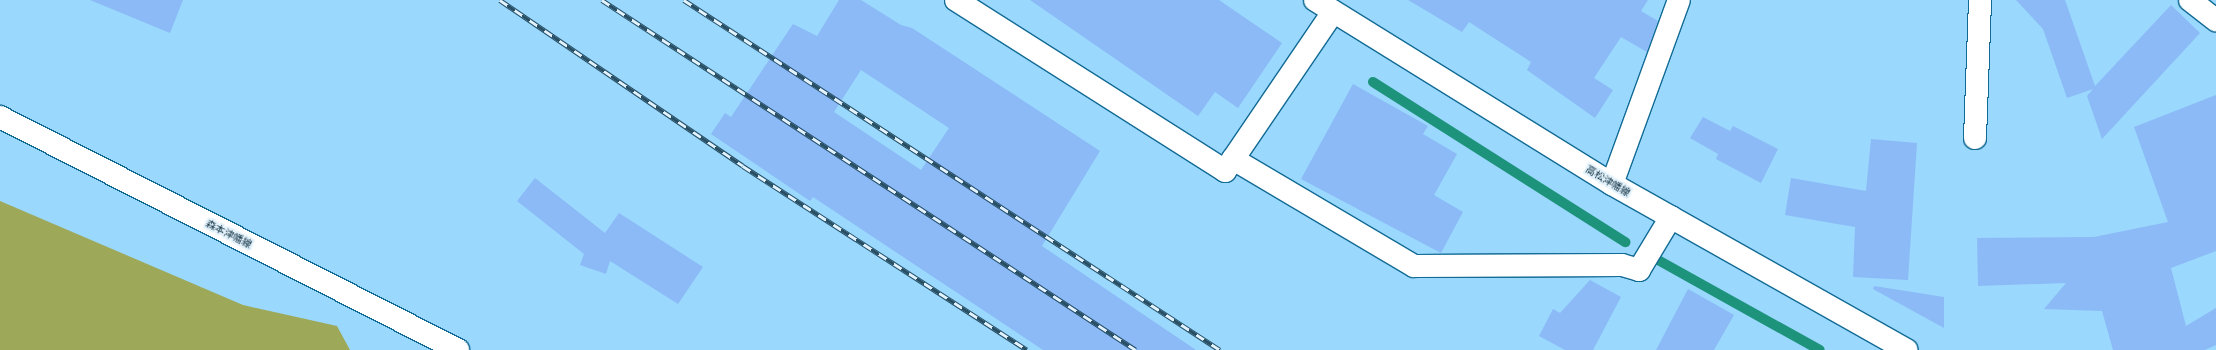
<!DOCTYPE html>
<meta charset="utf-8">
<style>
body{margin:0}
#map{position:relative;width:2216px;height:350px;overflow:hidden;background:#9ad8fd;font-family:"Golos Text","Noto Sans JP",sans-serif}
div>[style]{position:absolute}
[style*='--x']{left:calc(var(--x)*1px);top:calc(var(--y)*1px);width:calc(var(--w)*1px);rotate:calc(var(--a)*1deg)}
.forest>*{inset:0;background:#9da959}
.stream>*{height:10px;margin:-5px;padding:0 5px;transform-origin:5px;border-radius:5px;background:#1e937c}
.building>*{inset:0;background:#8bbaf7}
.roads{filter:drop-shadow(1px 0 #126b95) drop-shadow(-1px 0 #126b95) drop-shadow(0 1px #126b95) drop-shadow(0 -1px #126b95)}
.minor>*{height:22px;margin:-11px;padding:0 11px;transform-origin:11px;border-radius:11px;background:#fff}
.major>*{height:22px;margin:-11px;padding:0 11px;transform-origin:11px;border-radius:11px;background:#fff}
.rail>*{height:4.5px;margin-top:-2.25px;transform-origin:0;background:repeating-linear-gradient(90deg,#e3f2fb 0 9px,#274e63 0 18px);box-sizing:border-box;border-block:1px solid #274e63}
span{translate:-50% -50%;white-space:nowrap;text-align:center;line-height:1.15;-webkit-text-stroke:4px #e3f2fb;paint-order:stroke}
.street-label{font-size:10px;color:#0f3143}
</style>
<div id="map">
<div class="forest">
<div style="clip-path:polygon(0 201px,243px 305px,337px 326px,350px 350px,0 350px)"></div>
</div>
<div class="stream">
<div style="--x:1373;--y:82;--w:299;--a:32.4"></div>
<div style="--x:1658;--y:260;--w:185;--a:29.1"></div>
</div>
<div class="building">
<div style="clip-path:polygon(90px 0,183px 0,170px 33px)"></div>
<div style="clip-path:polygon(evenodd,839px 0,861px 0,901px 25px,912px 28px,1100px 151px,1042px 246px,1196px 350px,1043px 350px,813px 197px,810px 201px,711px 134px,725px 113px,731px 117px,793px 24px,817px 36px,839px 0,861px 70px,949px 128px,921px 170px,834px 112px,861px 70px)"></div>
<div style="clip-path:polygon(1030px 0,1219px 0,1282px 43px,1238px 108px,1215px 92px,1198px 116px)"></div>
<div style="clip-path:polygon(1408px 0,1648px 0,1641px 11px,1658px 21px,1647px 52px,1621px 37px,1594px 78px,1613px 90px,1595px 118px,1527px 70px,1531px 62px,1469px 22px,1462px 32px)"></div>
<div style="clip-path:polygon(2016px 0,2065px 0,2095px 86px,2171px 5px,2200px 33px,2102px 139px,2087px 96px,2093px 89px,2067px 98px,2043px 29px)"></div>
<div style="clip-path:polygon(1353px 84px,1428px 126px,1423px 134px,1457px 154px,1434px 195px,1463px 212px,1441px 253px,1301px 179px)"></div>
<div style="clip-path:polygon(2216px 95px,2216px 251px,2171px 268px,2186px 326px,2216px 308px,2216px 345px,2205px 350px,2113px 350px,2102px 311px,2044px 309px,2066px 283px,1978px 286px,1977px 238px,2094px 237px,2168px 222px,2134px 127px)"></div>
<div style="clip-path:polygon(1703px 117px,1730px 131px,1733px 126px,1778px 149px,1761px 183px,1716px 159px,1718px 154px,1690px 138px)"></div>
<div style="clip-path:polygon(1871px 139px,1917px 143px,1908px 280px,1853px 277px,1855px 227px,1785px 215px,1791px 178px,1866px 191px)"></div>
<div style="clip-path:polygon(535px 178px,605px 233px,619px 213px,703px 267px,678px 304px,610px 261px,606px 274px,580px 265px,584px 254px,517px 201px)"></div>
<div style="clip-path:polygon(1590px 280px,1621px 297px,1593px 350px,1565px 350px,1539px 336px,1553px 309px,1560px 313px)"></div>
<div style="clip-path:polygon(1874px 286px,1944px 297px,1944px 328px,1873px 289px)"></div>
<div style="clip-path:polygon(1688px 289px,1734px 315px,1714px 350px,1656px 350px)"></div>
</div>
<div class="roads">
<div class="minor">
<div style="--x:956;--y:0;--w:319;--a:32.4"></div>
<div style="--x:1225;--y:171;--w:192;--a:-55.8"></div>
<div style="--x:2190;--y:0;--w:33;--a:38"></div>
<div style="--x:1975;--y:138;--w:138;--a:-87.9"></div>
<div style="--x:1233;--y:159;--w:210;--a:30.6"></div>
<div style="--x:1414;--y:266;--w:208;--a:-0.3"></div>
<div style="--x:1622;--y:265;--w:18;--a:16"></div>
<div style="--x:1639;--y:270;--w:62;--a:-58.9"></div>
<div style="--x:1612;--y:184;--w:196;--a:-70"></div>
</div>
<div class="major">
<div style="--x:1315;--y:0;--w:349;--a:31.8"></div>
<div style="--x:1612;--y:184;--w:338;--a:29.4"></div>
<div style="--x:0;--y:117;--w:514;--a:26.96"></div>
</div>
</div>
<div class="rail">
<div style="--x:500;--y:0;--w:294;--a:34.3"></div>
<div style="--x:743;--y:166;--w:338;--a:32.9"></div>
<div style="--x:602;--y:0;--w:638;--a:33.24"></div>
<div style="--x:684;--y:0;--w:640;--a:33.14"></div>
</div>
<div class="street-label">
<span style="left:1608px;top:181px;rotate:31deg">高松津幡線</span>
<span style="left:229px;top:234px;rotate:27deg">森本津幡線</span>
</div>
</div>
